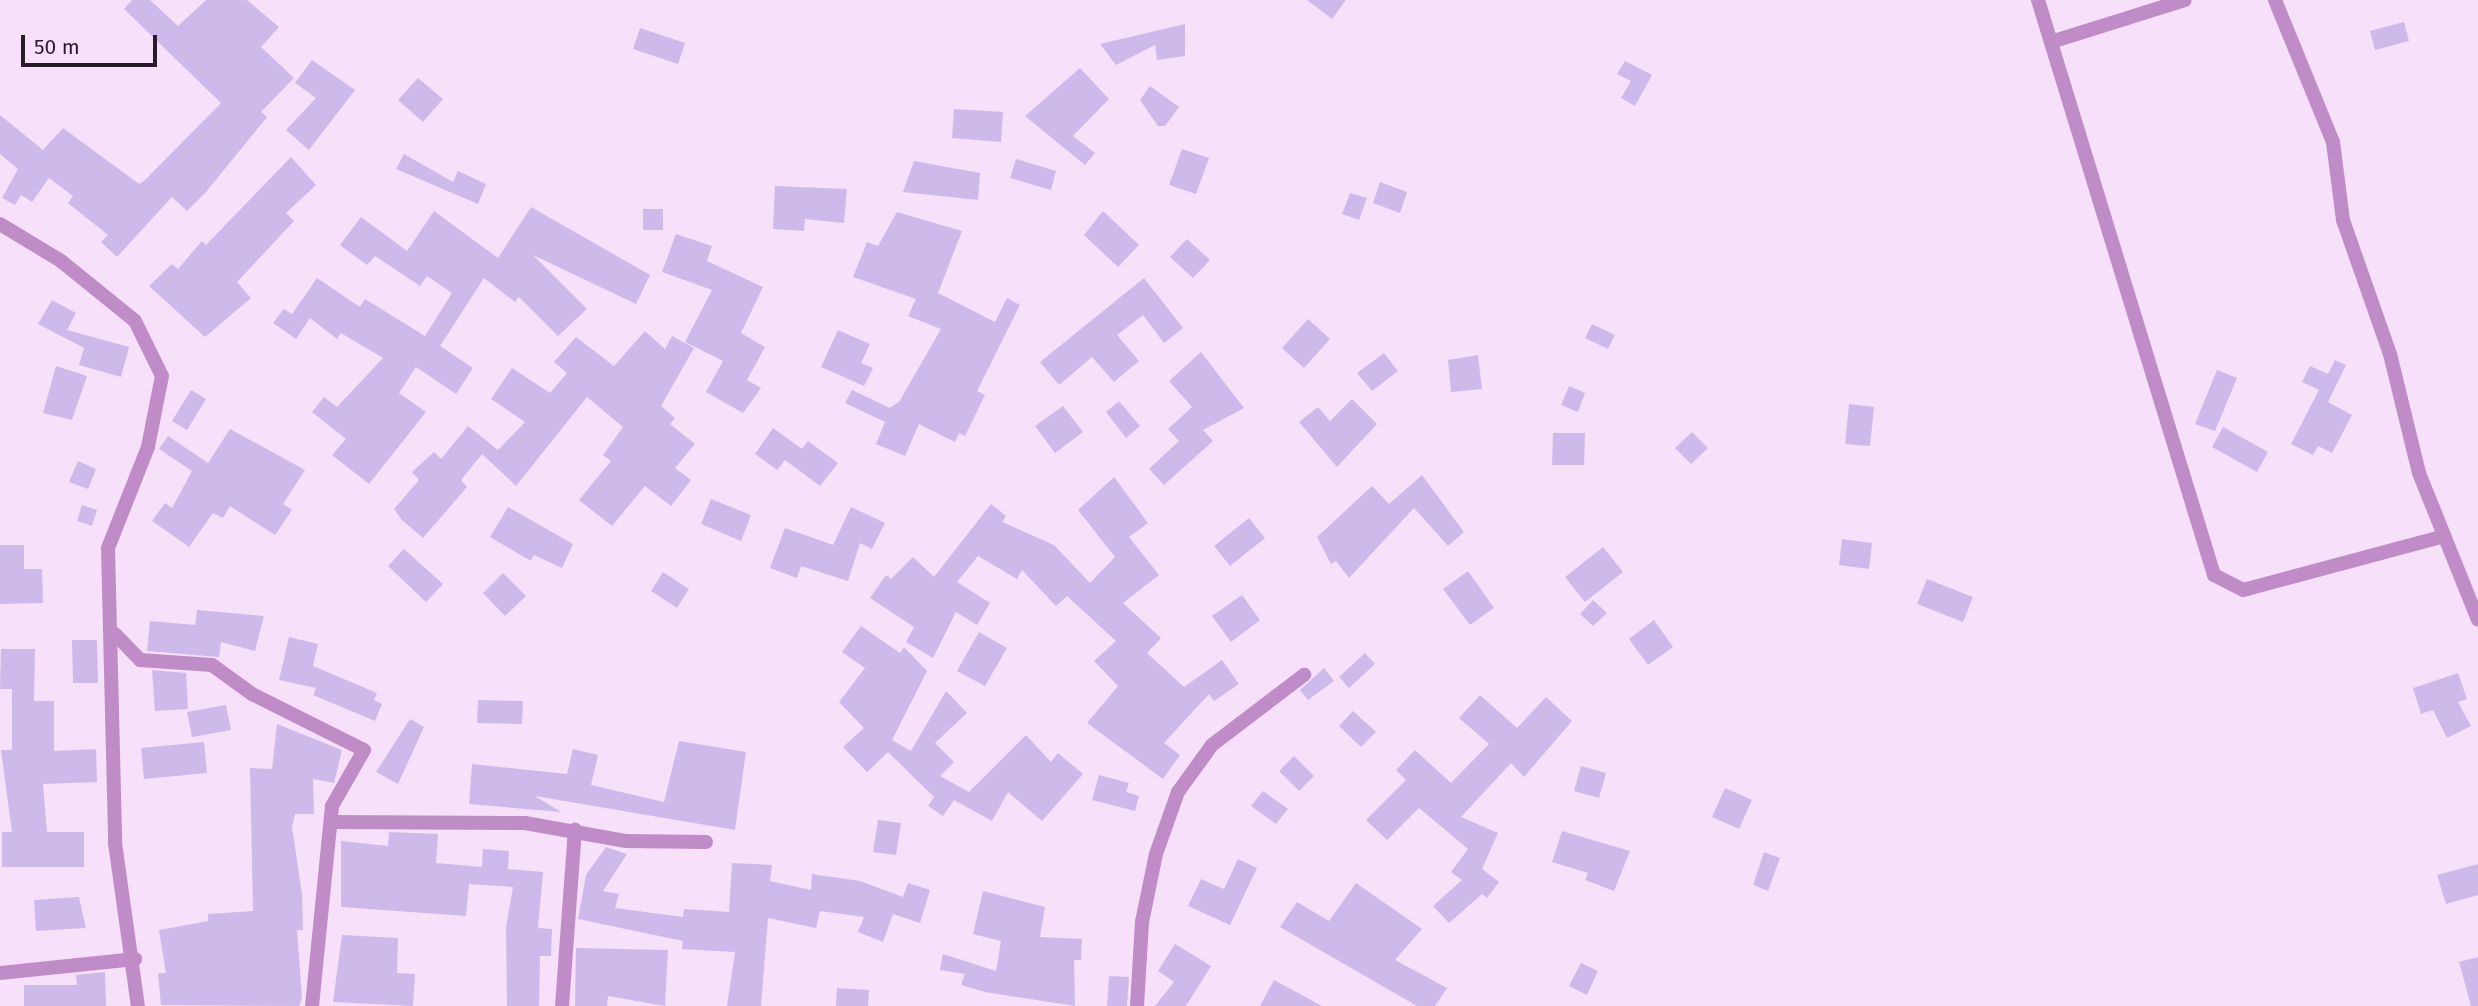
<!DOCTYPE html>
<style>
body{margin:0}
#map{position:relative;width:2478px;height:1006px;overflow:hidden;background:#f7e0fa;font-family:"Fira Sans",sans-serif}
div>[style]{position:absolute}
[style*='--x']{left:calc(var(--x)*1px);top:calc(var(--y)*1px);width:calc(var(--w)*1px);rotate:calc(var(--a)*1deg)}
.building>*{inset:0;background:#cdbaeb}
.minor>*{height:14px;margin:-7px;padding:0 7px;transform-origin:7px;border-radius:7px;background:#c08cc8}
span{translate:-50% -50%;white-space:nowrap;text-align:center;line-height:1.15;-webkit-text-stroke:6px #f7e0fa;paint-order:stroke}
.scale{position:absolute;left:21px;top:35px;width:136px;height:32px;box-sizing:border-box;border:4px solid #291b2b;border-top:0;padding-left:9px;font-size:21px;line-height:24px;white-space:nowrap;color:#291b2b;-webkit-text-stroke:5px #f7e0fa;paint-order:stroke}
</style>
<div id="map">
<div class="building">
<div style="clip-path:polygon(132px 0,150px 0,178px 26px,206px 0,247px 0,279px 27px,261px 47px,294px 78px,261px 112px,267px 117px,206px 192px,187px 211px,172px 197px,117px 257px,101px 242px,108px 235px,68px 203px,73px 196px,49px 178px,32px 202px,21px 195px,15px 205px,2px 198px,18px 169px,0 154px,0 115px,43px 150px,63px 128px,139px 184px,145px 180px,221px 103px,124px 9px)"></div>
<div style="clip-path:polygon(1307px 0,1346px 0,1332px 19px)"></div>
<div style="clip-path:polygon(2404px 22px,2409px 41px,2375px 50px,2370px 31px)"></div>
<div style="clip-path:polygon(1185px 24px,1185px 56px,1157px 60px,1155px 45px,1116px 65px,1100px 44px)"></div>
<div style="clip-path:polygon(640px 28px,685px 43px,678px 64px,633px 49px)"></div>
<div style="clip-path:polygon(312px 60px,355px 90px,309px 150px,286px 130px,316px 98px,295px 83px)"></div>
<div style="clip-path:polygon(1625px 61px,1652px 75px,1635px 106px,1621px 98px,1631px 81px,1617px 74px)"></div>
<div style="clip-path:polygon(1080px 68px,1109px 99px,1073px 136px,1095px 153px,1085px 165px,1025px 116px)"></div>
<div style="clip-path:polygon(418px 78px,443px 99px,423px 122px,398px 100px)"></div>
<div style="clip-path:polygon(1150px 86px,1179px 107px,1165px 126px,1158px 126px,1140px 100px)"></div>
<div style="clip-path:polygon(954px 109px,1003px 112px,1001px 142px,952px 138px)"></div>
<div style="clip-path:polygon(1182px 149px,1209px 158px,1196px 194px,1169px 185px)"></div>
<div style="clip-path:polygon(404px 154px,453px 182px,458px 171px,486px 184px,478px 204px,396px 169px)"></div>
<div style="clip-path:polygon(291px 157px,316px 185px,286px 213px,294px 221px,237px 282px,251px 298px,205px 337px,149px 286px,172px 264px,178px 269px,202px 241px,206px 245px)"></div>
<div style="clip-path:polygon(1016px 159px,1056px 171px,1051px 190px,1010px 178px)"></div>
<div style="clip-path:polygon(914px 161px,980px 173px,978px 200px,903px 192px)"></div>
<div style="clip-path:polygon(1380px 182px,1407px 192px,1400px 213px,1373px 203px)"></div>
<div style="clip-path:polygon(775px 186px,847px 189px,844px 223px,805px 219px,804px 231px,773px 229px)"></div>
<div style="clip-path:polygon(1350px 193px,1367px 198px,1359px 220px,1342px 214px)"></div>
<div style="clip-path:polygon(531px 207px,650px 275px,636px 304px,533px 255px,587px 309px,558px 336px,519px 297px,515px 302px,484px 278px,440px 346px,473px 368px,456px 394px,416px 367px,399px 393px,426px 412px,369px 484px,332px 455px,346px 439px,312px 412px,324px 397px,337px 407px,383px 358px,341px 333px,337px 339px,310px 318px,296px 339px,273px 323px,284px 309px,292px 314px,317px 278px,360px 307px,365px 299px,425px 336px,452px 293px,427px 276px,420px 286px,375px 256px,367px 265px,340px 245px,361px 217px,407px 251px,434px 211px,498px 258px)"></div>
<div style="clip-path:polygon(643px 209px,663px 209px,663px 230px,643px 230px)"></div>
<div style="clip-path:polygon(1103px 211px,1139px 245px,1118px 267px,1084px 235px)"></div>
<div style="clip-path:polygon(897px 212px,962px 231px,938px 293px,995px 322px,1007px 298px,1020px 305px,977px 391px,985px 395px,965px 436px,959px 433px,955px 442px,919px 424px,905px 456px,876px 444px,885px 422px,845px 403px,852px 390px,890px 408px,899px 402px,941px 329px,908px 316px,916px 299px,853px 277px,867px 242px,878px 246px)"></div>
<div style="clip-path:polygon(676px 234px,712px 246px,707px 261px,763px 287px,741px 333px,765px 347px,747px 380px,761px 388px,743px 413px,706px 392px,723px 361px,685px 342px,712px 290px,662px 272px)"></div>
<div style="clip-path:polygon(1187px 239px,1210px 260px,1193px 278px,1170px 257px)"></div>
<div style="clip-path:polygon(1144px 278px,1183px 328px,1164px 343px,1143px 315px,1117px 335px,1139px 361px,1114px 382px,1092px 357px,1059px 385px,1040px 362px)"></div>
<div style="clip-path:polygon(52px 300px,76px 313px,67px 330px,129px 347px,121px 377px,79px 365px,84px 348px,38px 324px)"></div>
<div style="clip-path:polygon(1308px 319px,1330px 339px,1304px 368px,1282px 348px)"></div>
<div style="clip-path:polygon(1592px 324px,1615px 335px,1608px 349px,1585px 338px)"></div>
<div style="clip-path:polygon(838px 330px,870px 344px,861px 363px,873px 368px,864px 386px,821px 367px)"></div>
<div style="clip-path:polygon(645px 331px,665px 349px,672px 336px,694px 348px,661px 406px,675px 418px,670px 424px,695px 444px,675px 468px,691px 480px,671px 506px,645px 486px,612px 526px,579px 500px,611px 461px,603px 455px,623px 427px,587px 397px,516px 486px,482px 454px,461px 480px,467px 487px,423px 538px,402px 520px,394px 509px,419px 480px,412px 472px,434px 452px,441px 459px,468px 426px,498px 450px,525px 422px,491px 399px,512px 368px,550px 393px,567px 373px,554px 362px,576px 337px,614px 366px)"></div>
<div style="clip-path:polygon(1201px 352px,1244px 408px,1203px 430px,1213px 441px,1164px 485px,1149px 469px,1179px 441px,1168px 429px,1192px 407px,1169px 381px)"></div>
<div style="clip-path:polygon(1384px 353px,1398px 371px,1372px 391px,1357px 373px)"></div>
<div style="clip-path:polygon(1478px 355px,1482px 389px,1451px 392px,1448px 360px)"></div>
<div style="clip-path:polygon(2335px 360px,2346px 365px,2328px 402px,2352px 415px,2332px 453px,2318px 446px,2313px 455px,2291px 444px,2319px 390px,2302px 382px,2310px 366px,2328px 374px)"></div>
<div style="clip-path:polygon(56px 366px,87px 376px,72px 420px,43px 413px)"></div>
<div style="clip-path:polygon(2217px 370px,2237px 378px,2215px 431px,2195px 424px)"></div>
<div style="clip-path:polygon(1569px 386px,1585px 393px,1578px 412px,1561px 405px)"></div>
<div style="clip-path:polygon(191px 390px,206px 399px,187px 430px,172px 421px)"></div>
<div style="clip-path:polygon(1352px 399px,1377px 424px,1337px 467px,1299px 422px,1318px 407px,1330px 421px)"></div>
<div style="clip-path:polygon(1119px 401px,1140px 426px,1126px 438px,1106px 412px)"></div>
<div style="clip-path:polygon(1849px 404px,1874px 407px,1870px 446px,1845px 444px)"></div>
<div style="clip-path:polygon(1063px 406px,1083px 432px,1055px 453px,1035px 426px)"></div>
<div style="clip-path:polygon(2223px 427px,2268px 452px,2257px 472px,2212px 447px)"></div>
<div style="clip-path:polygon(773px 428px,802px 449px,808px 441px,838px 463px,820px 486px,785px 460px,777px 470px,755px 454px)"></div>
<div style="clip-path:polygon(230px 429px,305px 470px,283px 504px,292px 510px,275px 535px,230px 506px,223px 518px,213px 513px,189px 547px,152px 521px,165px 503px,172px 508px,192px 471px,159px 449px,168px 436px,208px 463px)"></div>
<div style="clip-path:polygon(1692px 432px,1708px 448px,1691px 464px,1675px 448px)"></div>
<div style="clip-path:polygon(1553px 433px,1585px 433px,1584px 465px,1552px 465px)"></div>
<div style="clip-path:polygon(78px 461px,96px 469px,88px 489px,69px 482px)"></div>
<div style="clip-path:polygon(1422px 475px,1464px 532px,1448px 546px,1414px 508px,1349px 578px,1336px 561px,1331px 564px,1317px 537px,1372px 486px,1389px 504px)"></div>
<div style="clip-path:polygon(1114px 477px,1148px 523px,1129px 537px,1159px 575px,1123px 603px,1161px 638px,1147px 653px,1184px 687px,1222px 660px,1239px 684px,1214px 701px,1209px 694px,1164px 743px,1180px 755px,1163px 779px,1087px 723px,1118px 686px,1094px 661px,1116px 641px,1067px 596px,1056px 606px,1022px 570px,1017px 579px,978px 556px,957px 582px,990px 603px,977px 625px,956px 612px,933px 658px,906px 642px,914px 627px,870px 598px,886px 575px,891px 579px,913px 557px,934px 577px,991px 504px,1006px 516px,1002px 522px,1054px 545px,1090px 583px,1115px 557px,1078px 510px)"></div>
<div style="clip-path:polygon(711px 499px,751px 515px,741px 541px,701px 524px)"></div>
<div style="clip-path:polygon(82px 505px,97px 510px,92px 526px,77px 521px)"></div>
<div style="clip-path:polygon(508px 507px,573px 544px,562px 568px,534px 555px,531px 561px,490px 537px)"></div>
<div style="clip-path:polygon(851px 507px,885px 523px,872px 549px,860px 543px,848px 581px,801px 566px,797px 578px,770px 568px,785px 528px,833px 545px)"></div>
<div style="clip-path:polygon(1249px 518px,1265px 538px,1230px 566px,1214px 546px)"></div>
<div style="clip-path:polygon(1842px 539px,1872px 543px,1869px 569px,1839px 565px)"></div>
<div style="clip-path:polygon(0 545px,24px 545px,24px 569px,42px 569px,43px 603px,0 604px)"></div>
<div style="clip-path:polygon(1603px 547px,1623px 572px,1585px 602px,1565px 577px)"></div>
<div style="clip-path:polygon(404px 549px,443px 584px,426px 602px,388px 566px)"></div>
<div style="clip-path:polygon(1468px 571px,1494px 608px,1470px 625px,1443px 589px)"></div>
<div style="clip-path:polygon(663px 572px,689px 589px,677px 608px,651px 591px)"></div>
<div style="clip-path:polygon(503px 573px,526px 596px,505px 616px,483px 593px)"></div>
<div style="clip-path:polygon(1927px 579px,1973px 597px,1963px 622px,1917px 604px)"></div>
<div style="clip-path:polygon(1242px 595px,1260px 620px,1231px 642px,1212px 616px)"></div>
<div style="clip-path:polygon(1593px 600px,1607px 613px,1593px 626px,1580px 614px)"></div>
<div style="clip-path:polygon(197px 610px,264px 616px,255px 651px,221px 642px,219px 657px,147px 651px,150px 621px,195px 625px)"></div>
<div style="clip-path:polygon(1654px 620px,1673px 647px,1648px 665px,1629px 639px)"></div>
<div style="clip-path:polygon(861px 626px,900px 653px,904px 647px,927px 671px,892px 740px,911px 751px,946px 691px,967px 713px,935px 743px,954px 762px,940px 776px,969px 792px,1026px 735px,1051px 762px,1058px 753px,1083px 774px,1042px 821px,1008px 792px,992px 821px,954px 800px,943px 816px,928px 806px,934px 797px,888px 752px,867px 772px,843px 747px,864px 728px,839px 702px,865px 668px,842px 652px)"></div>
<div style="clip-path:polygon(979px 632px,1007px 648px,985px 686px,957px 671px)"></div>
<div style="clip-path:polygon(289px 637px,318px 644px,313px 666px,377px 693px,374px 700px,382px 704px,375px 721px,313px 695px,316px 688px,279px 680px)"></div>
<div style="clip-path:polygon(72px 640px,97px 640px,98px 683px,73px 683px)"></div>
<div style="clip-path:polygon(1px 649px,35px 649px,34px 701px,54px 701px,54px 751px,96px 749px,97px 782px,43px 784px,47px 832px,84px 832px,84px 867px,2px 867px,2px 832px,12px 832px,1px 750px,12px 750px,12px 689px,0 689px)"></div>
<div style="clip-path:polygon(1365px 653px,1375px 664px,1349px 688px,1339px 677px)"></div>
<div style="clip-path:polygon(1324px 668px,1334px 681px,1308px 700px,1300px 690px)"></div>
<div style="clip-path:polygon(152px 670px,186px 673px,188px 709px,155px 711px)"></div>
<div style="clip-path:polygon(2458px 673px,2467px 699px,2458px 702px,2471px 726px,2447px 738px,2433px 710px,2421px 714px,2413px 688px)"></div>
<div style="clip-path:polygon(1480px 695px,1517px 728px,1546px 697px,1572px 721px,1524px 777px,1511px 763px,1461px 817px,1498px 833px,1482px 869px,1499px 882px,1487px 898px,1482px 894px,1449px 923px,1433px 906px,1462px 880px,1451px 872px,1468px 849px,1419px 808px,1387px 840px,1366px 820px,1406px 780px,1396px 770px,1415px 750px,1451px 783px,1489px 744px,1459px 718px)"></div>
<div style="clip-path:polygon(478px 700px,523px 701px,522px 724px,477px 723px)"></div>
<div style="clip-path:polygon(226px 705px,231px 730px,192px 737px,187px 712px)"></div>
<div style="clip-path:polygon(1353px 711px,1376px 732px,1361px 747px,1339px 726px)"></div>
<div style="clip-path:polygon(410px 719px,424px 727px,398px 784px,376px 772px)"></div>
<div style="clip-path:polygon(277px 724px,342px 750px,334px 783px,313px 779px,314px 814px,295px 814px,292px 827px,302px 894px,303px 930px,297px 930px,302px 998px,299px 1006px,161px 1005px,158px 973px,166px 973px,159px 930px,208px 921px,208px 914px,253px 911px,250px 768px,272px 769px)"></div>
<div style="clip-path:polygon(679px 741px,746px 752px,735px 830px,535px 796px,561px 812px,469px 804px,472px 764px,567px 774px,573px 749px,598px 755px,591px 785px,664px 802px)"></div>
<div style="clip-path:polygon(204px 742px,207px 773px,144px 779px,141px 748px)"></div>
<div style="clip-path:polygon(1294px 756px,1314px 776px,1299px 791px,1279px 771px)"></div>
<div style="clip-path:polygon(1581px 766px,1606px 773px,1599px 798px,1574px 791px)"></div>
<div style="clip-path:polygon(1099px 775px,1129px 783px,1126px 792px,1139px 796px,1135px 811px,1092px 800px)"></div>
<div style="clip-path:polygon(1725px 788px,1752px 800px,1739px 829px,1712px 817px)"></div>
<div style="clip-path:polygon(1263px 791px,1288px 809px,1276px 824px,1251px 806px)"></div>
<div style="clip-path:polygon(878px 820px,901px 823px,896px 855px,873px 852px)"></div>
<div style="clip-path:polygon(1562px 831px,1630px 851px,1614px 891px,1585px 880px,1588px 873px,1552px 862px)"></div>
<div style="clip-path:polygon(389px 832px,438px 834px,436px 863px,482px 867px,483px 849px,509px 851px,508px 869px,543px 872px,538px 928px,552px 929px,551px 956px,540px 956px,539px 1006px,507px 1006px,506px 927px,513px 887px,469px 884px,466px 916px,341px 907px,341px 841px,388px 846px)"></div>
<div style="clip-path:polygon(606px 847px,627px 854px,603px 891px,619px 894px,615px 908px,683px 917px,684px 909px,729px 912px,732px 863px,772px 865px,770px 881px,811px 890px,812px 874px,860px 881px,903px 897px,908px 883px,930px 890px,920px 923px,893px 914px,883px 942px,858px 932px,864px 917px,820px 911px,816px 928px,768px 918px,761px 1006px,727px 1006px,735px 952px,682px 949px,683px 941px,578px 919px,586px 875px)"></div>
<div style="clip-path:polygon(1764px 852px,1780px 858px,1768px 891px,1753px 885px)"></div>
<div style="clip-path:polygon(1238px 859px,1257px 868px,1230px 925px,1188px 906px,1201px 879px,1224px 889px)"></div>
<div style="clip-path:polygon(2478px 864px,2478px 895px,2446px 904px,2437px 875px)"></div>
<div style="clip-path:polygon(1356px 883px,1422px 929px,1395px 960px,1447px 988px,1435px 1006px,1417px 1006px,1280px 927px,1297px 902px,1329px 921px)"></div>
<div style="clip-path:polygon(983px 891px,1045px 907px,1040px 937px,1082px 939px,1081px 960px,1074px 960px,1075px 1006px,985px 992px,961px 985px,965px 974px,940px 970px,943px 954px,996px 971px,1001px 941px,973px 934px)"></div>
<div style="clip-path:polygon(79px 897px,86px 928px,36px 931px,34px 900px)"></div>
<div style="clip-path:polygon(342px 935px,398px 938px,397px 973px,415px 974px,413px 1006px,333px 1002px)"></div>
<div style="clip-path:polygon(1175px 944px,1211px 966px,1186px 1006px,1155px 1006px,1174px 982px,1158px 971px)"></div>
<div style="clip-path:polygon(576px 948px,668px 950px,665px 1006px,608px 996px,607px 1006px,575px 1006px)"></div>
<div style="clip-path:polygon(2478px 957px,2478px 1006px,2471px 1006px,2459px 962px)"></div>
<div style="clip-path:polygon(1581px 963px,1598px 971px,1587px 995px,1569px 986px)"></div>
<div style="clip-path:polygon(105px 972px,106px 1006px,24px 1006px,24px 985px,77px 985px,76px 975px)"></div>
<div style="clip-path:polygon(1109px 976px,1129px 977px,1127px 1006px,1107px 1006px)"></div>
<div style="clip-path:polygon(1274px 980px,1322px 1006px,1260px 1006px)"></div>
<div style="clip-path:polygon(837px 988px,869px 990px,868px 1006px,836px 1006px)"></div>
</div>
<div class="minor">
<div style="--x:2038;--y:0;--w:601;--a:72.98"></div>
<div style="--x:2214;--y:575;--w:33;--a:27"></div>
<div style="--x:2243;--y:590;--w:205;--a:-15"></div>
<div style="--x:2275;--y:0;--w:153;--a:67.8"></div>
<div style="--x:2333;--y:142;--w:79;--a:82.7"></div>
<div style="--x:2343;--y:220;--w:142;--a:70.7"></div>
<div style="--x:2390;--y:354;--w:122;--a:76.3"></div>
<div style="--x:2419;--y:473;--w:158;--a:68.1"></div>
<div style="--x:2051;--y:42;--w:140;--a:-17.4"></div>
<div style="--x:0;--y:224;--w:71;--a:31.2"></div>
<div style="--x:61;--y:261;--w:95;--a:39"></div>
<div style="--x:135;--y:321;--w:61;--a:63.9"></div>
<div style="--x:162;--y:376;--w:72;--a:101.2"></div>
<div style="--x:148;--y:447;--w:109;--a:111.6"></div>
<div style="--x:108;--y:548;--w:295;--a:88.6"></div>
<div style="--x:115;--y:843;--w:165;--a:82"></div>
<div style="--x:115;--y:634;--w:36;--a:46"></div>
<div style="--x:140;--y:660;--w:72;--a:4"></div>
<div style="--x:212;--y:665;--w:49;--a:35.9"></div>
<div style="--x:252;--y:694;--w:125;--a:26.6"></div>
<div style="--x:364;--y:750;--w:64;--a:119.7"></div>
<div style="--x:332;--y:806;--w:201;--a:95.7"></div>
<div style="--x:331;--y:822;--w:194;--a:0.3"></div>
<div style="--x:525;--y:823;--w:103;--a:10.1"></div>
<div style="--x:626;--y:841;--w:80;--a:0.7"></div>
<div style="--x:0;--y:973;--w:136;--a:-5.9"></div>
<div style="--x:562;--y:1006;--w:177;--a:-85.8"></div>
<div style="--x:1137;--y:1006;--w:84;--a:-86.6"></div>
<div style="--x:1142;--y:922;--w:69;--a:-78.4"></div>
<div style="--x:1156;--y:854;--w:66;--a:-70.5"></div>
<div style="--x:1178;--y:792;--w:58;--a:-54.1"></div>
<div style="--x:1212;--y:745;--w:116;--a:-37.3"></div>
</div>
<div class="scale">50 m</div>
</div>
